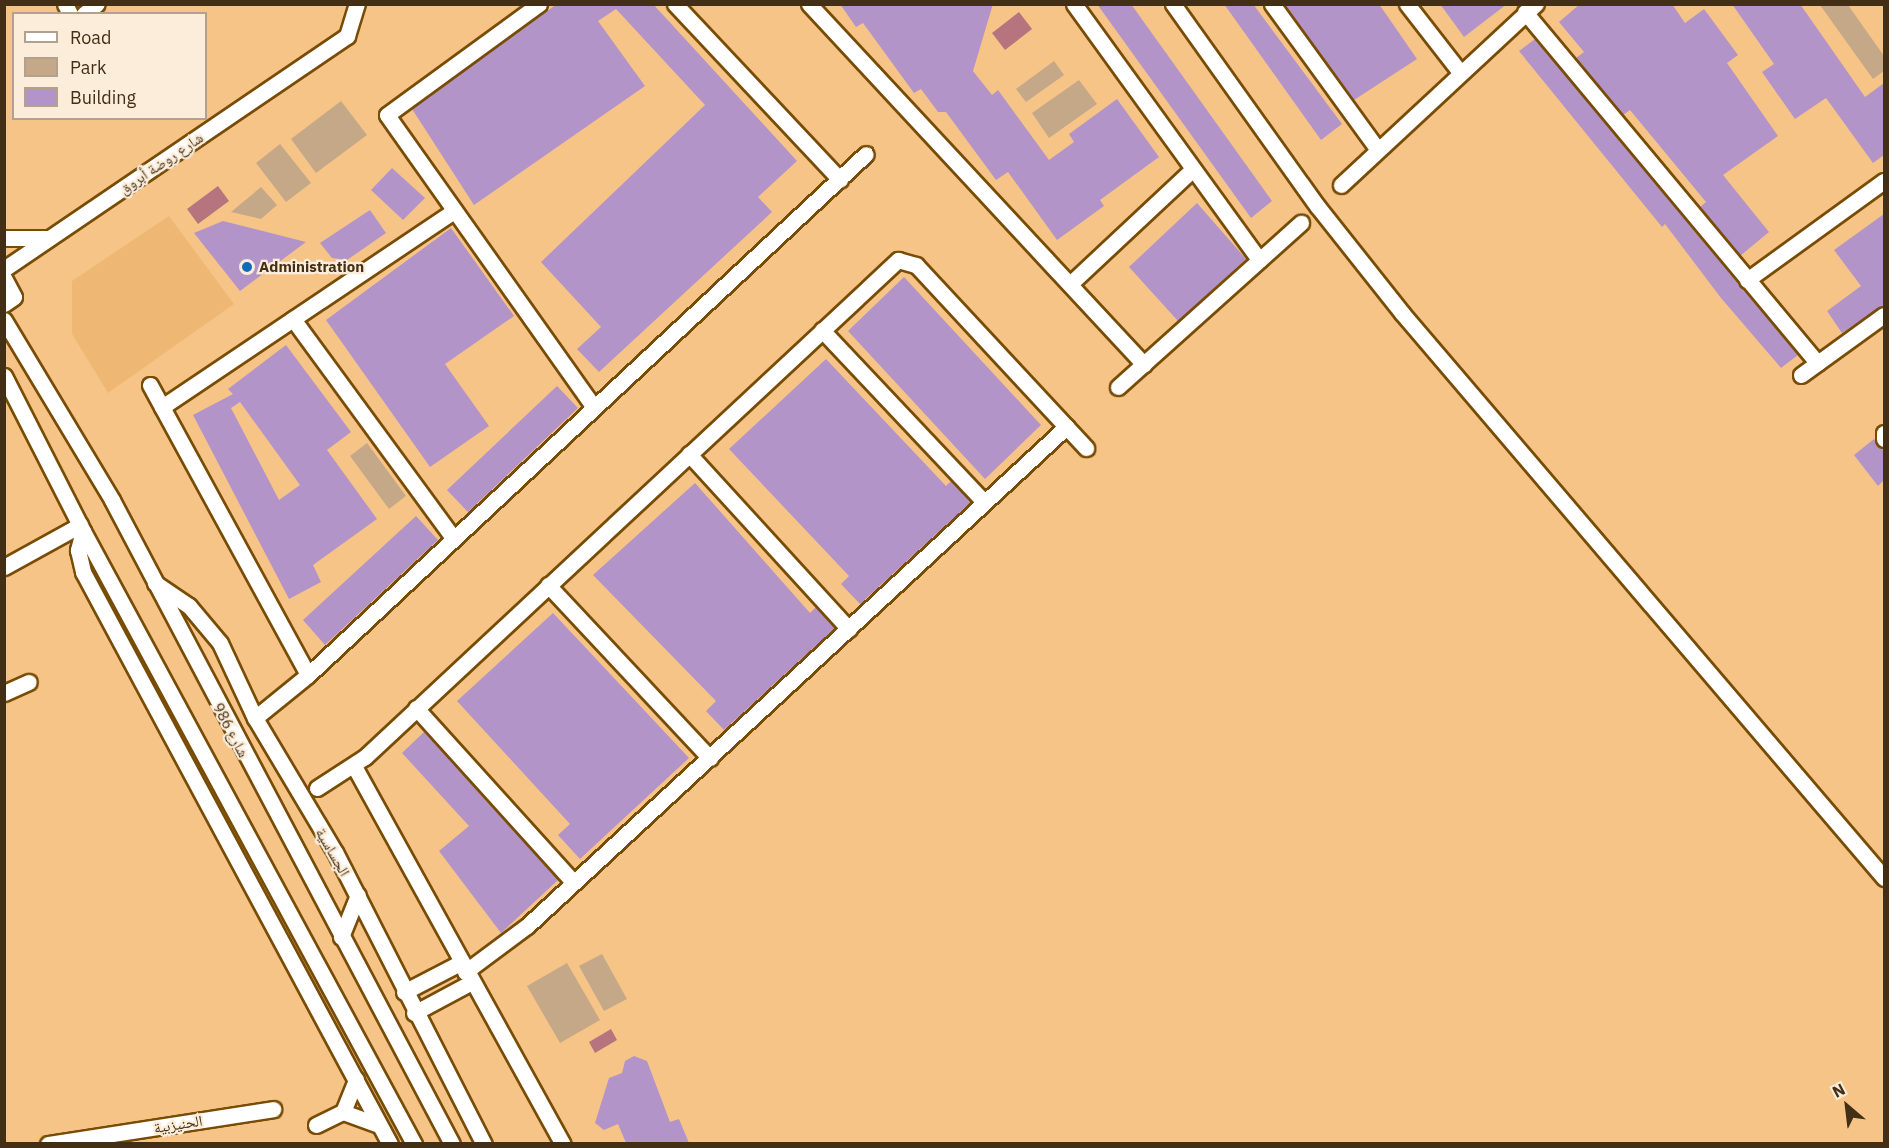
<!DOCTYPE html>
<meta charset="utf-8">
<style>
body{margin:0}
#map{position:relative;width:1889px;height:1148px;overflow:hidden;background:#f7c488;font-family:"IBM Plex Sans","Noto Naskh Arabic",sans-serif}
div>[style]{position:absolute}
[style*='--x']{left:calc(var(--x)*1px);top:calc(var(--y)*1px);width:calc(var(--w)*1px);rotate:calc(var(--a)*1deg)}
.built>*{inset:0;background:#efb774}
.green>*{inset:0;background:#c4a887}
.water>*{inset:0;background:#b6757e}
.building>*{inset:0;background:#b394c8}
.roads{filter:drop-shadow(2px 0 #784c05) drop-shadow(-2px 0 #784c05) drop-shadow(0 2px #784c05) drop-shadow(0 -2px #784c05)}
.minor>*{height:15px;margin:-7.5px;padding:0 7.5px;transform-origin:7.5px;border-radius:7.5px;background:#fff}
.dots>*{width:16px;height:16px;translate:-50% -50%;box-sizing:border-box;border:3px solid #fceddb;border-radius:50%}
span{translate:-50% -50%;white-space:nowrap;text-align:center;line-height:1.15;-webkit-text-stroke:4.5px #fceddb;paint-order:stroke}
.street-label{font-size:15px;color:#422f15}
.poi-label{font-size:15px;color:#422f15;font-weight:700}
.left{translate:0 -50%;text-align:left}
.frame{position:absolute;inset:0;border:6px solid #422f15;pointer-events:none}
.legend{position:absolute;left:12px;top:12px;width:195px;height:108px;box-sizing:border-box;background:#fceddb;border:2px solid #b2a18c;margin:0;padding:8px 10px;list-style:none;font-size:18px;color:#422f15}
.legend li{display:flex;align-items:center;gap:12px;height:30px}
.legend b{width:30px;border:2px solid #b2a18c}
.north{position:absolute;left:1817px;top:1076px;width:60px;height:60px;-webkit-text-stroke:4px #fceddb;paint-order:stroke;rotate:332deg;font-size:16px;font-weight:700;line-height:24px;text-align:center;color:#422f15}
.north::after{content:'';display:block;margin:auto;width:21px;height:27px;background:#422f15;clip-path:polygon(50% 0,100% 100%,50% 72%,0 100%)}
</style>
<div id="map">
<div class="built">
<div style="clip-path:polygon(169px 216px,234px 304px,108px 393px,72px 334px,72px 281px)"></div>
</div>
<div class="green">
<div style="clip-path:polygon(1820px 5px,1848px 5px,1884px 56px,1884px 71px,1873px 79px)"></div>
<div style="clip-path:polygon(1054px 61px,1064px 75px,1026px 102px,1016px 89px)"></div>
<div style="clip-path:polygon(1079px 80px,1097px 104px,1049px 138px,1032px 113px)"></div>
<div style="clip-path:polygon(341px 101px,367px 135px,316px 173px,291px 139px)"></div>
<div style="clip-path:polygon(280px 144px,311px 183px,286px 202px,256px 163px)"></div>
<div style="clip-path:polygon(261px 187px,277px 205px,261px 219px,231px 212px)"></div>
<div style="clip-path:polygon(367px 443px,406px 496px,389px 509px,350px 456px)"></div>
<div style="clip-path:polygon(602px 954px,627px 999px,604px 1011px,579px 966px)"></div>
<div style="clip-path:polygon(567px 963px,600px 1020px,560px 1043px,527px 986px)"></div>
</div>
<div class="water">
<div style="clip-path:polygon(1019px 12px,1032px 29px,1005px 50px,992px 33px)"></div>
<div style="clip-path:polygon(218px 186px,229px 201px,198px 224px,187px 209px)"></div>
<div style="clip-path:polygon(611px 1029px,617px 1040px,595px 1053px,589px 1042px)"></div>
</div>
<div class="building">
<div style="clip-path:polygon(557px 4px,653px 4px,797px 161px,758px 197px,772px 212px,599px 372px,577px 349px,601px 327px,541px 262px,705px 105px,616px 9px,598px 21px,645px 86px,474px 205px,412px 109px)"></div>
<div style="clip-path:polygon(840px 4px,993px 4px,973px 71px,992px 95px,998px 90px,1049px 160px,1074px 142px,1069px 134px,1117px 99px,1159px 157px,1100px 200px,1104px 206px,1057px 240px,1008px 172px,996px 180px,946px 112px,938px 112px,921px 89px,914px 93px,863px 23px,856px 27px)"></div>
<div style="clip-path:polygon(1097px 4px,1131px 4px,1272px 201px,1251px 218px)"></div>
<div style="clip-path:polygon(1224px 4px,1253px 4px,1342px 124px,1321px 140px)"></div>
<div style="clip-path:polygon(1284px 4px,1379px 4px,1417px 59px,1354px 100px)"></div>
<div style="clip-path:polygon(1440px 4px,1507px 4px,1464px 37px)"></div>
<div style="clip-path:polygon(1580px 4px,1672px 4px,1685px 23px,1704px 9px,1738px 55px,1727px 63px,1778px 136px,1723px 175px,1769px 232px,1740px 256px,1700px 207px,1706px 202px,1630px 110px,1623px 115px,1576px 58px,1584px 52px,1559px 22px)"></div>
<div style="clip-path:polygon(1732px 4px,1800px 4px,1865px 97px,1884px 83px,1884px 155px,1873px 163px,1826px 98px,1795px 119px,1762px 72px,1774px 64px)"></div>
<div style="clip-path:polygon(1535px 39px,1740px 286px,1798px 355px,1781px 368px,1721px 298px,1665px 224px,1662px 227px,1519px 51px)"></div>
<div style="clip-path:polygon(392px 168px,425px 198px,403px 220px,371px 190px)"></div>
<div style="clip-path:polygon(1197px 203px,1246px 259px,1178px 321px,1129px 267px)"></div>
<div style="clip-path:polygon(370px 210px,386px 233px,347px 260px,332px 258px,320px 243px)"></div>
<div style="clip-path:polygon(1884px 214px,1884px 305px,1842px 333px,1827px 311px,1861px 286px,1834px 250px)"></div>
<div style="clip-path:polygon(223px 221px,306px 242px,240px 291px,194px 233px)"></div>
<div style="clip-path:polygon(451px 228px,514px 316px,445px 364px,489px 426px,430px 467px,326px 320px)"></div>
<div style="clip-path:polygon(904px 277px,1041px 425px,985px 479px,848px 331px)"></div>
<div style="clip-path:polygon(evenodd,286px 345px,351px 432px,327px 450px,377px 519px,313px 565px,321px 582px,289px 599px,193px 415px,233px 394px,228px 389px,286px 345px,240px 402px,300px 485px,279px 500px,231px 408px,240px 402px)"></div>
<div style="clip-path:polygon(826px 359px,946px 486px,951px 481px,971px 502px,860px 604px,841px 584px,849px 576px,729px 449px)"></div>
<div style="clip-path:polygon(557px 386px,578px 408px,468px 512px,447px 490px)"></div>
<div style="clip-path:polygon(1874px 439px,1884px 451px,1884px 480px,1878px 486px,1854px 455px)"></div>
<div style="clip-path:polygon(695px 483px,810px 613px,816px 607px,835px 628px,724px 730px,706px 711px,716px 701px,593px 575px)"></div>
<div style="clip-path:polygon(416px 516px,438px 540px,325px 645px,303px 620px)"></div>
<div style="clip-path:polygon(553px 613px,689px 758px,580px 859px,558px 835px,570px 824px,457px 701px)"></div>
<div style="clip-path:polygon(424px 732px,558px 880px,501px 933px,439px 851px,469px 826px,402px 753px)"></div>
<div style="clip-path:polygon(634px 1056px,647px 1061px,670px 1122px,679px 1119px,689px 1143px,626px 1143px,618px 1124px,604px 1130px,595px 1123px,609px 1078px,622px 1073px,625px 1061px)"></div>
</div>
<div class="roads">
<div class="minor">
<div style="--x:65;--y:4;--w:11;--a:63"></div>
<div style="--x:539;--y:4;--w:188;--a:143.9"></div>
<div style="--x:387;--y:115;--w:357;--a:54.7"></div>
<div style="--x:675;--y:4;--w:241;--a:46.8"></div>
<div style="--x:809;--y:4;--w:492;--a:47.1"></div>
<div style="--x:1074;--y:4;--w:316;--a:54.1"></div>
<div style="--x:1173;--y:4;--w:249;--a:54.5"></div>
<div style="--x:1318;--y:207;--w:135;--a:51.6"></div>
<div style="--x:1402;--y:313;--w:743;--a:49.53"></div>
<div style="--x:1272;--y:4;--w:180;--a:54"></div>
<div style="--x:1407;--y:4;--w:86;--a:52.1"></div>
<div style="--x:1525;--y:12;--w:457;--a:50.2"></div>
<div style="--x:84;--y:14;--w:16;--a:-38"></div>
<div style="--x:1341;--y:185;--w:266;--a:-42.9"></div>
<div style="--x:4;--y:238;--w:45;--a:0"></div>
<div style="--x:4;--y:269;--w:415;--a:-34.2"></div>
<div style="--x:347;--y:36;--w:34;--a:-73"></div>
<div style="--x:4;--y:278;--w:21;--a:62"></div>
<div style="--x:14;--y:297;--w:12;--a:145"></div>
<div style="--x:1747;--y:280;--w:169;--a:-35.9"></div>
<div style="--x:1070;--y:284;--w:168;--a:-43.1"></div>
<div style="--x:293;--y:319;--w:271;--a:53.8"></div>
<div style="--x:4;--y:320;--w:210;--a:59"></div>
<div style="--x:112;--y:500;--w:728;--a:62.17"></div>
<div style="--x:822;--y:330;--w:236;--a:46.7"></div>
<div style="--x:1801;--y:375;--w:102;--a:-35.9"></div>
<div style="--x:4;--y:376;--w:174;--a:63"></div>
<div style="--x:83;--y:531;--w:697;--a:61.63"></div>
<div style="--x:150;--y:385;--w:330;--a:61.4"></div>
<div style="--x:1118;--y:387;--w:246;--a:-41.9"></div>
<div style="--x:162;--y:407;--w:352;--a:-33.9"></div>
<div style="--x:1884;--y:433;--w:6;--a:90"></div>
<div style="--x:689;--y:454;--w:237;--a:47.6"></div>
<div style="--x:83;--y:531;--w:20;--a:105"></div>
<div style="--x:78;--y:550;--w:23;--a:77"></div>
<div style="--x:83;--y:572;--w:649;--a:61.78"></div>
<div style="--x:4;--y:567;--w:87;--a:-28.9"></div>
<div style="--x:155;--y:583;--w:41;--a:34.1"></div>
<div style="--x:189;--y:606;--w:48;--a:50"></div>
<div style="--x:220;--y:643;--w:83;--a:65"></div>
<div style="--x:255;--y:718;--w:156;--a:59.2"></div>
<div style="--x:335;--y:852;--w:328;--a:63"></div>
<div style="--x:548;--y:585;--w:237;--a:46.9"></div>
<div style="--x:4;--y:693;--w:27;--a:-24"></div>
<div style="--x:416;--y:708;--w:234;--a:47.9"></div>
<div style="--x:255;--y:718;--w:68;--a:-39.1"></div>
<div style="--x:308;--y:675;--w:763;--a:-43.04"></div>
<div style="--x:354;--y:766;--w:432;--a:61.1"></div>
<div style="--x:317;--y:788;--w:57;--a:-32.9"></div>
<div style="--x:365;--y:757;--w:729;--a:-43"></div>
<div style="--x:898;--y:260;--w:19;--a:16"></div>
<div style="--x:916;--y:265;--w:250;--a:47.1"></div>
<div style="--x:341;--y:937;--w:45;--a:-68"></div>
<div style="--x:465;--y:972;--w:77;--a:-36.6"></div>
<div style="--x:527;--y:926;--w:735;--a:-42.79"></div>
<div style="--x:404;--y:992;--w:63;--a:-27.4"></div>
<div style="--x:414;--y:1013;--w:64;--a:-28.2"></div>
<div style="--x:343;--y:1112;--w:38;--a:20"></div>
<div style="--x:316;--y:1125;--w:30;--a:-26"></div>
<div style="--x:343;--y:1112;--w:35;--a:-68"></div>
<div style="--x:48;--y:1144;--w:228;--a:-8.8"></div>
</div>
</div>
<div class="dots">
<div style="left:247px;top:267px;background:#126bb9"></div>
</div>
<div class="street-label">
<span style="left:161px;top:163px;rotate:-34deg">شارع روضة أبروق</span>
<span style="left:231px;top:730px;rotate:62deg">شارع 986</span>
<span style="left:333px;top:852px;rotate:60deg">الجساسية</span>
<span style="left:178px;top:1124px;rotate:-9deg">الحنيزبية</span>
</div>
<div class="poi-label">
<span class="left" style="left:259px;top:267px">Administration</span>
</div>
<div class="frame"></div>
<ul class="legend">
<li><b style="height:8px;background:#fff"></b>Road</li>
<li><b style="height:16px;background:#c4a887"></b>Park</li>
<li><b style="height:16px;background:#b394c8"></b>Building</li>
</ul>
<div class="north">N</div>
</div>
